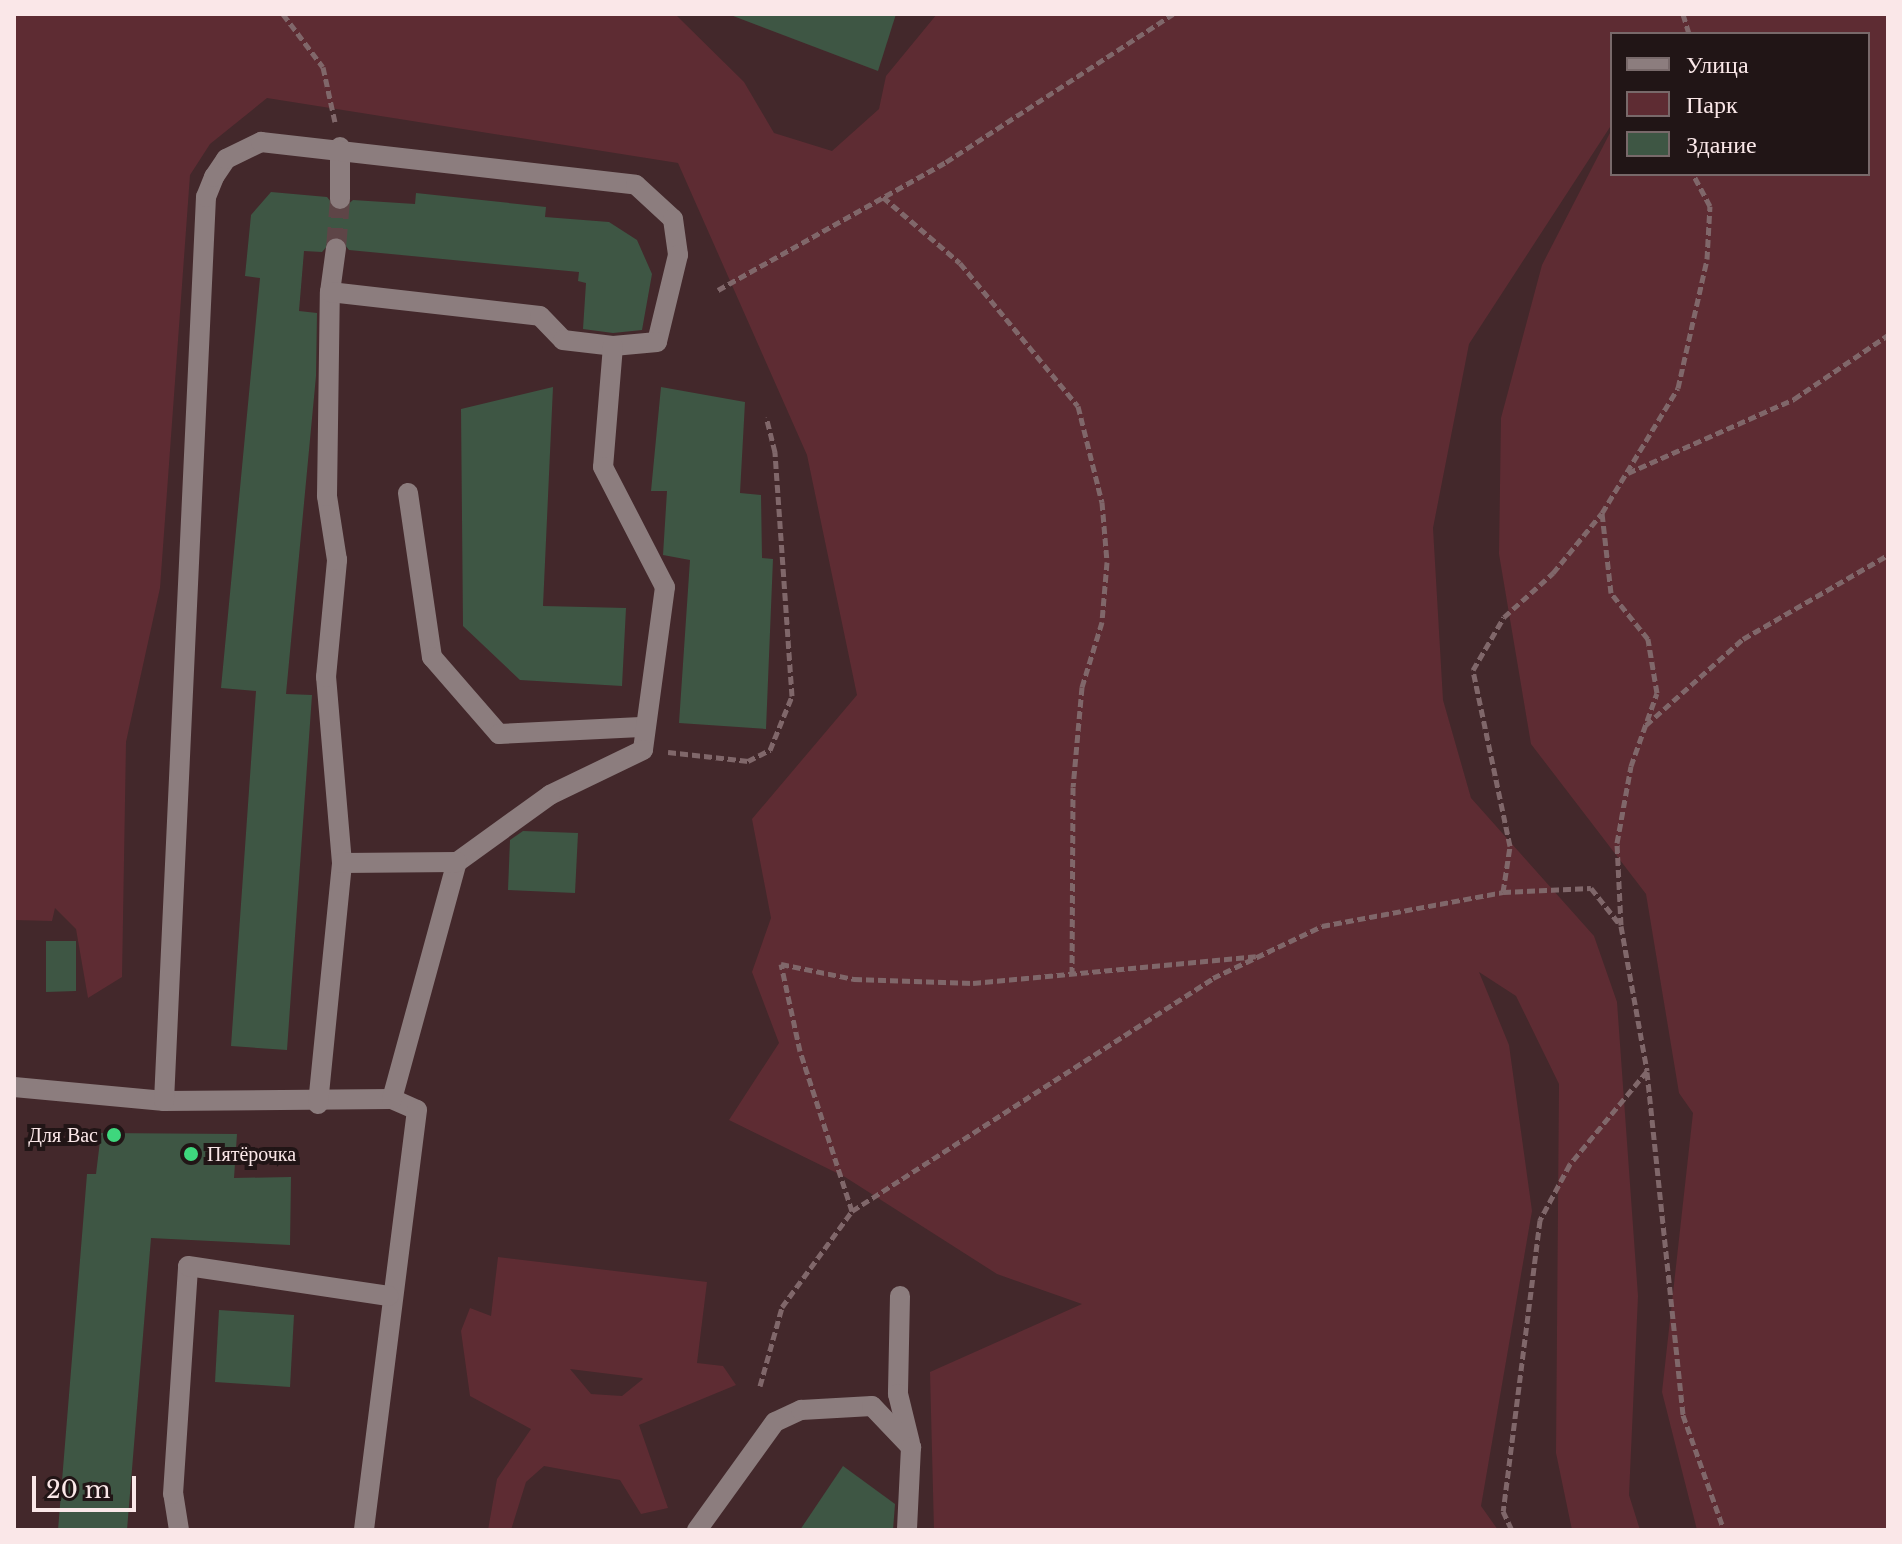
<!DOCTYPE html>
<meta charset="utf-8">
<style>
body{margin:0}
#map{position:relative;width:1902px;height:1544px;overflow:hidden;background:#43282b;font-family:"Libre Baskerville",serif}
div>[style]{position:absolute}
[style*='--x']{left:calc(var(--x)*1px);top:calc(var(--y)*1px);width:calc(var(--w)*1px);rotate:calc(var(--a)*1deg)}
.green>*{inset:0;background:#5e2c33}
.building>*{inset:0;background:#3e5644}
.minor-tunnel>*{height:20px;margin-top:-10px;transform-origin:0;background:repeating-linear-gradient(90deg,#5e4547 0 20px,transparent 0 30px)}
.path>*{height:5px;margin-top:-2.5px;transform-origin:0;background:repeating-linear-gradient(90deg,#80676a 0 8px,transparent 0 12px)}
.minor>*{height:20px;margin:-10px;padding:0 10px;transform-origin:10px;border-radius:10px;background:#8c7d7e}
.dots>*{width:22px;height:22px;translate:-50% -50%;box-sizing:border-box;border:4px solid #211516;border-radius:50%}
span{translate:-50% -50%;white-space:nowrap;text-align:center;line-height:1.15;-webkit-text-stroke:8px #211516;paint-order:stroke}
.poi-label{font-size:20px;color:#fae7e8}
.right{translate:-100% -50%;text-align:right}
.left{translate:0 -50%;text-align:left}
.frame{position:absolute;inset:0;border:16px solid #fae7e8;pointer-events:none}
.legend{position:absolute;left:1610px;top:32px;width:260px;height:144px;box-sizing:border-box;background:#211516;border:2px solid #78696a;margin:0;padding:10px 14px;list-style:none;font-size:24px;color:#fae7e8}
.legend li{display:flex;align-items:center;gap:16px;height:40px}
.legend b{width:40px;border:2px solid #78696a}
.scale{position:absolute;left:32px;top:1476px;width:104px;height:36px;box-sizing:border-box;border:4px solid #fae7e8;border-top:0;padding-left:10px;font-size:24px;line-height:28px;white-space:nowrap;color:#fae7e8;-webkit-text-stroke:6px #211516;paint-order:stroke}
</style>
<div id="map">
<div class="green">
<div style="clip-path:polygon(14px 14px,675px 14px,744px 82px,774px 133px,832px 151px,879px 109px,886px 76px,937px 14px,1888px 14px,1888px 1530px,1697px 1530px,1662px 1392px,1693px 1113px,1679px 1093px,1646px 894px,1531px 744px,1499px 554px,1501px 418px,1542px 265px,1612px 129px,1612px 174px,1868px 174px,1868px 34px,1612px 34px,1612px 124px,1469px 344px,1433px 528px,1443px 700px,1471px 798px,1594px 936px,1617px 1002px,1638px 1296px,1629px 1495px,1640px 1530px,1572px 1530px,1556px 1453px,1559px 1084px,1516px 996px,1479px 972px,1509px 1045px,1532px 1211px,1481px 1506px,1498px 1530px,934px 1530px,930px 1372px,1082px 1304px,997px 1274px,845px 1177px,729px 1120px,779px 1043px,752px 972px,771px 918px,752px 819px,857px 695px,807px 455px,678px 163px,267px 98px,210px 144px,190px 175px,160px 588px,126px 742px,122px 977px,88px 998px,76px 929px,55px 908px,52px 921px,14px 920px)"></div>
<div style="clip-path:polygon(evenodd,498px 1257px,707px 1282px,697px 1363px,723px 1366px,736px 1385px,639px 1425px,668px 1508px,641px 1514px,620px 1480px,544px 1466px,526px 1482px,511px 1530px,488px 1530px,497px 1479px,531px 1429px,470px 1396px,461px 1331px,470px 1308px,491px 1316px,498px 1257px,570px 1369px,642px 1378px,643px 1379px,622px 1396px,591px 1394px,570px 1369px)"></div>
</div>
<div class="building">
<div style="clip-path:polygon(728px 14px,896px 14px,878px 71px)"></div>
<div style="clip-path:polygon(271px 192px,327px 197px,339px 212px,353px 200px,415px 204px,416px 193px,546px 207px,545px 217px,609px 222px,637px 240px,652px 274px,642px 330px,613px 333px,583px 329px,586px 283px,578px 281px,579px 272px,349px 250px,337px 235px,322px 252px,304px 251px,299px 311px,317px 313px,316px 376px,286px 694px,312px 695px,287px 1050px,231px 1046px,256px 691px,221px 688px,260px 278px,245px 276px,251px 215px)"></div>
<div style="clip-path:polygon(553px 387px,543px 606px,626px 608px,622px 686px,520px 680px,463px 626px,461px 409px)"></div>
<div style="clip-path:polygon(661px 387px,745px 402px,740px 493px,761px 495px,762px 558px,773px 559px,766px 729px,679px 723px,690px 560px,663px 555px,667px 491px,651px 491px)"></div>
<div style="clip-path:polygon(523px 831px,578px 833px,575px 893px,508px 890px,510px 840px)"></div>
<div style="clip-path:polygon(46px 941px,76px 941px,76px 991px,46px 992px)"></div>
<div style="clip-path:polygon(101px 1133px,237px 1134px,234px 1178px,291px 1177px,290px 1245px,151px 1238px,127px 1530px,58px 1530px,87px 1174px,96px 1174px)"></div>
<div style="clip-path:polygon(219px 1310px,294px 1315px,290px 1387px,215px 1382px)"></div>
<div style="clip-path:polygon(843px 1466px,895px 1504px,893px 1530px,800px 1530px)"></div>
</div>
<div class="minor-tunnel">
<div style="--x:336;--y:248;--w:49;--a:-85.3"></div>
</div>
<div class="path">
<div style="--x:283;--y:14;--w:66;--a:53"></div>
<div style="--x:323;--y:67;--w:56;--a:77.7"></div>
<div style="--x:1683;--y:14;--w:21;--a:73"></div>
<div style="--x:883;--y:197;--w:101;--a:40.6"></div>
<div style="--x:960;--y:263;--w:185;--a:50.5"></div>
<div style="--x:1078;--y:406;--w:99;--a:76"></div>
<div style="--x:1102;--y:502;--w:60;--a:85.2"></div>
<div style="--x:1107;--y:562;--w:60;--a:94.8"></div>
<div style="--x:1102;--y:622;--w:68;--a:107.1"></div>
<div style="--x:1082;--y:687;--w:100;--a:95.1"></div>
<div style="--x:1073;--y:787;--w:187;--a:90.3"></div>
<div style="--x:718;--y:290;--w:261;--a:-29.3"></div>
<div style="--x:946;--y:162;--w:271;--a:-33.1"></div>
<div style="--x:1628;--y:473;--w:182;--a:-24"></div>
<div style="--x:1794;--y:399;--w:114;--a:-34.2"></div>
<div style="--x:1646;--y:725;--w:130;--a:-41.6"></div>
<div style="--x:1743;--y:639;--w:168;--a:-30.1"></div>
<div style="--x:668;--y:752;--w:81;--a:6.4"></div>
<div style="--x:748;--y:761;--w:25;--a:-27"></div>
<div style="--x:770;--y:750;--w:58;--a:-67.8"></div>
<div style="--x:792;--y:696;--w:245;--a:-94"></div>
<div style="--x:775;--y:452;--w:36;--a:-104"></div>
<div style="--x:1503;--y:892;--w:47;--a:-81.3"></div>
<div style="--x:1510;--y:846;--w:180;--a:-101.9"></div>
<div style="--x:1473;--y:670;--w:61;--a:-59.7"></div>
<div style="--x:1504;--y:617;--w:66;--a:-41.9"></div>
<div style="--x:1553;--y:573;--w:77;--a:-50.8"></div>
<div style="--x:1621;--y:925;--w:82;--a:-92.8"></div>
<div style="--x:1617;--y:843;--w:78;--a:-79.7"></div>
<div style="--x:1631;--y:766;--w:77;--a:-70.4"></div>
<div style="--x:1657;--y:693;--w:55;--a:-99.5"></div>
<div style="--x:1648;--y:639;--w:59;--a:-128.8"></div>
<div style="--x:1611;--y:593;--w:81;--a:-96.4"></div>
<div style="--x:1602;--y:513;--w:146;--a:-58.7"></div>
<div style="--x:1678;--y:388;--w:132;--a:-77.3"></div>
<div style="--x:1707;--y:259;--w:53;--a:-86.8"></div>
<div style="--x:1710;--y:206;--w:36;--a:-118"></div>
<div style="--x:1647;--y:1072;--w:345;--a:84"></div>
<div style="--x:1683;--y:1415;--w:122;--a:70.4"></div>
<div style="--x:852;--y:1211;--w:168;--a:-108"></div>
<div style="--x:800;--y:1051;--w:89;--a:-102.3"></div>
<div style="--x:781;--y:964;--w:75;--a:11.6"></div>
<div style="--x:854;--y:979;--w:119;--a:1.9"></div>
<div style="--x:973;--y:983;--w:284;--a:-5.4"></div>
<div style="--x:760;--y:1386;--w:82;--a:-74.4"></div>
<div style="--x:782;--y:1307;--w:119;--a:-53.9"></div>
<div style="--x:852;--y:1211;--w:430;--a:-32.8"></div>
<div style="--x:1213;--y:978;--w:121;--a:-25.5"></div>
<div style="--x:1322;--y:926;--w:184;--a:-10.6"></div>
<div style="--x:1503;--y:892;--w:88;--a:-2.6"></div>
<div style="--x:1591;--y:888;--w:48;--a:51.7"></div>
<div style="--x:1621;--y:926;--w:147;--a:79.8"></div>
<div style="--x:1647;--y:1071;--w:121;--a:129.6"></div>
<div style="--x:1570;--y:1164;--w:64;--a:118.2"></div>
<div style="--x:1540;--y:1220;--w:293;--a:97.2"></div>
<div style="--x:1503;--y:1511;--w:21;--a:65"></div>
</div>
<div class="minor">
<div style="--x:340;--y:199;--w:52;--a:-90"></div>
<div style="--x:330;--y:292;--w:44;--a:-82.2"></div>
<div style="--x:408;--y:493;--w:166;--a:81.7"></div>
<div style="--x:432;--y:657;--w:102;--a:49"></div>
<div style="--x:499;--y:734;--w:142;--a:-2.8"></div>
<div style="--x:14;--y:1087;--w:151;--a:5.3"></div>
<div style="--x:164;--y:1101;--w:228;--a:-0.5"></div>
<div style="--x:392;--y:1099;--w:27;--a:24"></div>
<div style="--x:417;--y:1110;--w:423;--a:97.2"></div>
<div style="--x:392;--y:1099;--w:246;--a:-74.7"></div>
<div style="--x:164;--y:1101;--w:905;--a:-87.34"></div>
<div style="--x:206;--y:197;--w:22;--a:-68"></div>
<div style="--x:214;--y:177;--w:22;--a:-56"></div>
<div style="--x:226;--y:159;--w:39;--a:-26"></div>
<div style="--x:261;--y:142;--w:377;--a:6.5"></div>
<div style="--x:636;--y:185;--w:50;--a:42.6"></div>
<div style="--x:673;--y:219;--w:36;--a:82"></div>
<div style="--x:678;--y:255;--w:89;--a:103.6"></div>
<div style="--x:657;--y:342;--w:44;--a:174.8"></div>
<div style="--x:318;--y:1104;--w:242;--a:-84.3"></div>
<div style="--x:342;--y:863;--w:187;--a:-94.9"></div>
<div style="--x:326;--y:677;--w:118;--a:-84.6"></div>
<div style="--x:337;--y:560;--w:65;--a:-98.9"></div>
<div style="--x:327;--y:496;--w:204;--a:-89.2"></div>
<div style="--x:330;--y:292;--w:211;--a:6.5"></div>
<div style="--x:540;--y:316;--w:33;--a:46"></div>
<div style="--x:563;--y:340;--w:50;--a:6.8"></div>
<div style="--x:613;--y:346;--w:121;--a:94.7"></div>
<div style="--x:603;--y:467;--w:135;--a:62.7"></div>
<div style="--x:665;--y:587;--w:164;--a:97.7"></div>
<div style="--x:643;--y:750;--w:103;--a:154.2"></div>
<div style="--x:550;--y:795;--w:115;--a:144.2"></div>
<div style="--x:457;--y:862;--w:115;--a:179.5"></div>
<div style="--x:900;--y:1296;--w:98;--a:91.2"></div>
<div style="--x:898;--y:1394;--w:50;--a:76.2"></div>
<div style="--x:179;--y:1530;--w:36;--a:-99"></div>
<div style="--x:173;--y:1494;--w:228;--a:-86.2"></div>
<div style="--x:188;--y:1266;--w:203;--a:8.5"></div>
<div style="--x:697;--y:1530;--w:133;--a:-54.2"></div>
<div style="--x:775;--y:1422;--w:29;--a:-25"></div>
<div style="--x:801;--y:1410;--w:71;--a:-3.2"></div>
<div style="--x:872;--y:1406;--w:57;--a:46.4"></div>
<div style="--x:911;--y:1447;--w:83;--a:92.8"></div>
</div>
<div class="dots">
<div style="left:114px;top:1135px;background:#3ed77d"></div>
<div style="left:191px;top:1154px;background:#3ed77d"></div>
</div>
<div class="poi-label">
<span class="right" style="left:98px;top:1135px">Для Вас</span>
<span class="left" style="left:207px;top:1154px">Пятёрочка</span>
</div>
<div class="frame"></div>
<ul class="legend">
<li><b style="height:10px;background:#8c7d7e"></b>Улица</li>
<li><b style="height:22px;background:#5e2c33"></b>Парк</li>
<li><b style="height:22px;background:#3e5644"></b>Здание</li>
</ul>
<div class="scale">20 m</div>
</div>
